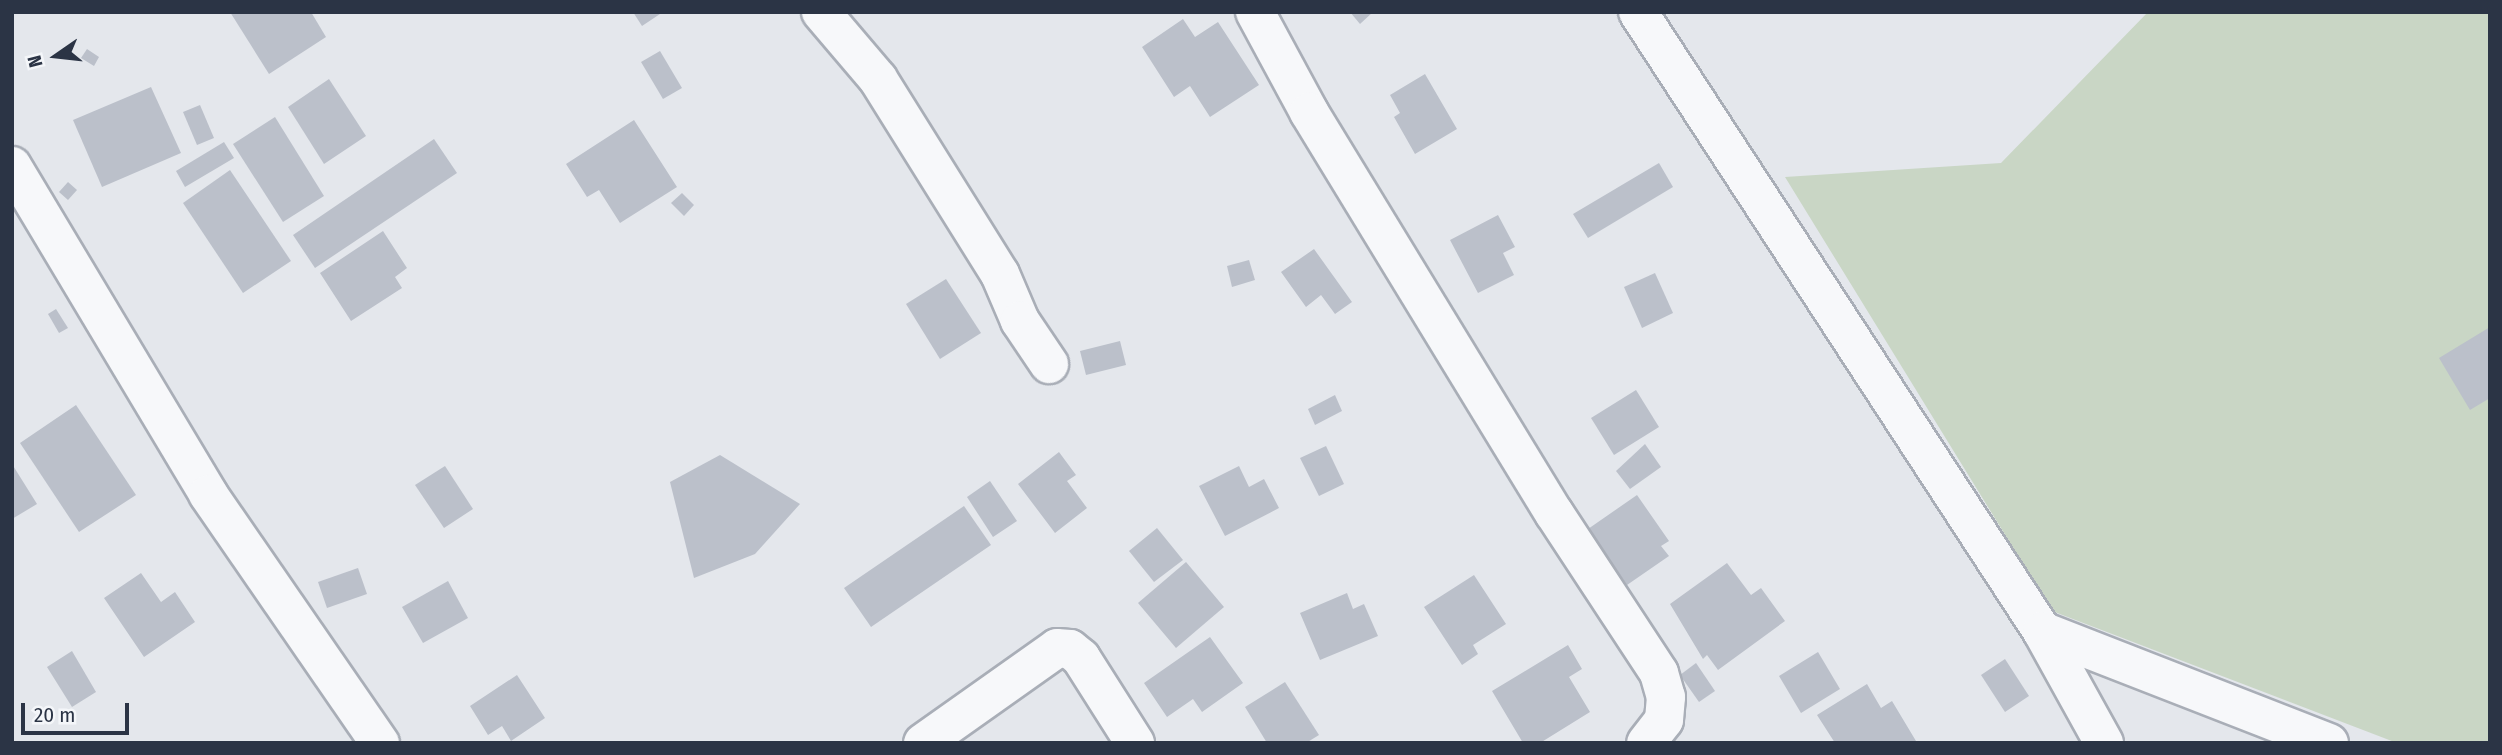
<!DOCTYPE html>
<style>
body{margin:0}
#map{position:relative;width:2502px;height:755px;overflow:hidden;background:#e4e7ec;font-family:"Fira Sans Condensed",sans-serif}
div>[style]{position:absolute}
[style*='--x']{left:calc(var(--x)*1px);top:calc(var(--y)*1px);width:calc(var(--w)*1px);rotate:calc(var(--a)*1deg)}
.green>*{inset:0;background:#c9d6c5}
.building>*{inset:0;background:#bbc0ca}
.roads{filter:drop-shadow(2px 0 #a9aeb7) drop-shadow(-2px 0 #a9aeb7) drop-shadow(0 2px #a9aeb7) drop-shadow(0 -2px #a9aeb7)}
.minor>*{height:38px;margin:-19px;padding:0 19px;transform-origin:19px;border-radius:19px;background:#f7f8fa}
span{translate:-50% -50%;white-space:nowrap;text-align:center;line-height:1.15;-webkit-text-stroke:5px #f4f6f9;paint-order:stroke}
.frame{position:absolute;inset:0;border:14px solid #2b3445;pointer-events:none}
.north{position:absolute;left:21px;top:21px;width:70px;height:70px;-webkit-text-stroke:5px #f4f6f9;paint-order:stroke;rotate:256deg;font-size:19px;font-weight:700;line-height:28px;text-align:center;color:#2b3445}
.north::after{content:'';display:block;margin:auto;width:24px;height:32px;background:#2b3445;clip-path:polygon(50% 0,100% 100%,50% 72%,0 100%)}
.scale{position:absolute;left:21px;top:703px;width:108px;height:32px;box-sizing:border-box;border:4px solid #2b3445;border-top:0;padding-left:9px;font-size:21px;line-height:24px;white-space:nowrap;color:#2b3445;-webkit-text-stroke:5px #f4f6f9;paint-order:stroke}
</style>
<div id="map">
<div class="green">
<div style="clip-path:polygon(2148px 12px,2490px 12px,2490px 743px,2397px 743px,2052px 611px,1785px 177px,2001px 163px)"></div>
</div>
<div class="building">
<div style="clip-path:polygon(230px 12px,311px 12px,326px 37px,269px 74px)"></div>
<div style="clip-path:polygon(633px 12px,663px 12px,642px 26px)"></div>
<div style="clip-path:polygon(1350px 12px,1373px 12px,1360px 24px)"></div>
<div style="clip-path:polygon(1183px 19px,1195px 37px,1218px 22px,1259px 85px,1210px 117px,1190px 86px,1174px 97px,1142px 47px)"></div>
<div style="clip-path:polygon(87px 49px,99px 57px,94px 66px,81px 58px)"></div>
<div style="clip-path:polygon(660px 51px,682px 88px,663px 99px,641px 62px)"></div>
<div style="clip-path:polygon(1425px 74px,1457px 129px,1415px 154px,1394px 117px,1400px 113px,1390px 95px)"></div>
<div style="clip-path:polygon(329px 79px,366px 136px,324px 164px,288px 107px)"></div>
<div style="clip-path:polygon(151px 87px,181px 153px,102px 187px,73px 120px)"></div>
<div style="clip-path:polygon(200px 105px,214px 138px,197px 145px,183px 112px)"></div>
<div style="clip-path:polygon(275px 117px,324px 196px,283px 222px,233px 144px)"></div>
<div style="clip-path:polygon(634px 120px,677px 187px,620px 223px,599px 190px,587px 197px,566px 164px)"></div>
<div style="clip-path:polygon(434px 139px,457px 173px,315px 268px,293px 235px)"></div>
<div style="clip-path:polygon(224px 142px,234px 158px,185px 187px,176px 171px)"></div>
<div style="clip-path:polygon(1659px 163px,1673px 187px,1588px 238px,1573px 214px)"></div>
<div style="clip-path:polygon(230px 170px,291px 261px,243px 293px,183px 203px)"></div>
<div style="clip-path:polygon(68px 182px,77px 190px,68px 200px,59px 192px)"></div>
<div style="clip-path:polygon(682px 193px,694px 205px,684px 216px,671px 203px)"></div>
<div style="clip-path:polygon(1498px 215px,1515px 247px,1503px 253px,1514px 275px,1478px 293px,1450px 240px)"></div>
<div style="clip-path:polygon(383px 231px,407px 268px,395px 277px,402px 288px,351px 321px,320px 273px)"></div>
<div style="clip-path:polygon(1314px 249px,1352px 302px,1335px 314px,1321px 295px,1306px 307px,1281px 272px)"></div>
<div style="clip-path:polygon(1249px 260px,1255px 280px,1232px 287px,1227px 266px)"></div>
<div style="clip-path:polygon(1655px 273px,1673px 313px,1642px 328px,1624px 287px)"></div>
<div style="clip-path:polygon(946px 279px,981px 333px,940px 359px,906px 304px)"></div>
<div style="clip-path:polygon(56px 309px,68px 328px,59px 333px,48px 314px)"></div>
<div style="clip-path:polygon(2490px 327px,2490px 398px,2470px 410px,2439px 358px)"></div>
<div style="clip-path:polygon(1120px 341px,1126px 365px,1086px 375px,1080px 351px)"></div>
<div style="clip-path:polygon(1636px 390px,1659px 427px,1614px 455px,1591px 418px)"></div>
<div style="clip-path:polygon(1335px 395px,1342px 411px,1315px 425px,1308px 409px)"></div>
<div style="clip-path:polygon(76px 405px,136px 495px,79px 532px,20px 443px)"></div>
<div style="clip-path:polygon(1645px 444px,1661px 467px,1630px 489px,1616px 471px)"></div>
<div style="clip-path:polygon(1326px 446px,1344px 484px,1319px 496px,1300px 458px)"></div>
<div style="clip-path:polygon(1059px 452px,1076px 475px,1067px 481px,1087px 508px,1055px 533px,1018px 484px)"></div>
<div style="clip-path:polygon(720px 455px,800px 504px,755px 554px,694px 578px,670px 482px)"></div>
<div style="clip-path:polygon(12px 464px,37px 504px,12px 519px)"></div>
<div style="clip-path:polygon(445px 466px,473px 509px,444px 528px,415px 485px)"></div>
<div style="clip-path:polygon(1239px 466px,1249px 487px,1264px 479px,1279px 508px,1225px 536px,1199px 486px)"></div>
<div style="clip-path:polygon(990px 481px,1017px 521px,993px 537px,967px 497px)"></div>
<div style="clip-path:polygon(1637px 495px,1669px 541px,1661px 546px,1669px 556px,1627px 585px,1588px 529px)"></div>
<div style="clip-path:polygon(964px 506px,991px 545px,871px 627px,844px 588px)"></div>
<div style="clip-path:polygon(1157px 528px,1183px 560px,1154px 582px,1129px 551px)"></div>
<div style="clip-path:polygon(1186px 562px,1224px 607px,1176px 648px,1138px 603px)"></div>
<div style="clip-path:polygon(1727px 563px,1751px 595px,1761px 588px,1785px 621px,1718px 670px,1707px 655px,1703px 659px,1670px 604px)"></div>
<div style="clip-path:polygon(358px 568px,367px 594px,327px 608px,318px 582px)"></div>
<div style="clip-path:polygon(141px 573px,161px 602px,175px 592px,195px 622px,144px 657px,104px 598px)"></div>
<div style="clip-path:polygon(1474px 575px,1506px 624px,1473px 645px,1478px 654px,1462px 665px,1424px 607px)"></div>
<div style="clip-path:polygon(448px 581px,468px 618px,423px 643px,402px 607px)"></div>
<div style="clip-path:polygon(1347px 593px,1353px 609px,1364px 604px,1378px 636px,1320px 660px,1300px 613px)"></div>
<div style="clip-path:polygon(1210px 637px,1243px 683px,1202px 712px,1193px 699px,1167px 717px,1144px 683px)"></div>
<div style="clip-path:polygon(1568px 645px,1582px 669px,1569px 677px,1590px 712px,1540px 743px,1523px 743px,1492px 691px)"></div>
<div style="clip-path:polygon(72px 651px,96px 692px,72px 707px,47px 667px)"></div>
<div style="clip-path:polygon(1818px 652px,1840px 689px,1801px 713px,1779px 676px)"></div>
<div style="clip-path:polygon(2005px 659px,2029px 696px,2005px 712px,1981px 675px)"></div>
<div style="clip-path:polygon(1696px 663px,1715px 691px,1699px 702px,1680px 675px)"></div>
<div style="clip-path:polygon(517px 675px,545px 718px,511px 741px,502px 726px,488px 735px,470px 706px)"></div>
<div style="clip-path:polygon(1285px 682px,1319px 735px,1306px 743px,1267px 743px,1245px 707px)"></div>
<div style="clip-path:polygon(1867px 684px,1881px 708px,1892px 701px,1916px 741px,1835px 743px,1817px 715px)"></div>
</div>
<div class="roads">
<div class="minor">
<div style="--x:821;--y:12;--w:88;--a:49.6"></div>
<div style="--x:878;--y:79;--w:230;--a:58"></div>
<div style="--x:1000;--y:274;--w:51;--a:66.9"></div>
<div style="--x:1020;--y:321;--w:52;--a:56"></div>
<div style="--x:1255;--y:12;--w:114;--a:61.6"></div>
<div style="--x:1309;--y:112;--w:470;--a:58.6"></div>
<div style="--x:1554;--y:513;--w:191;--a:56.7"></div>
<div style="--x:1659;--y:673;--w:25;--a:74"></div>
<div style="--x:1666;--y:697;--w:23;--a:95"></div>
<div style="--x:1664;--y:720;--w:29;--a:128"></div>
<div style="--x:1638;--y:12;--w:739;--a:56.87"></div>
<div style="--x:2042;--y:631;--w:128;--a:61"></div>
<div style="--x:12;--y:166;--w:382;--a:59.1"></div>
<div style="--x:208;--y:494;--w:303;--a:55.4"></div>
<div style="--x:2042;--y:631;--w:308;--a:21.3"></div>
<div style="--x:923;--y:743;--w:164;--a:-35.3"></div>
<div style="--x:1057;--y:648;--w:13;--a:4"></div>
<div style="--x:1070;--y:649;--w:14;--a:39"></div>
<div style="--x:1081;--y:658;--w:101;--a:57.6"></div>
</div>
</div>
<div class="frame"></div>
<div class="north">N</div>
<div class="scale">20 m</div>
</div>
